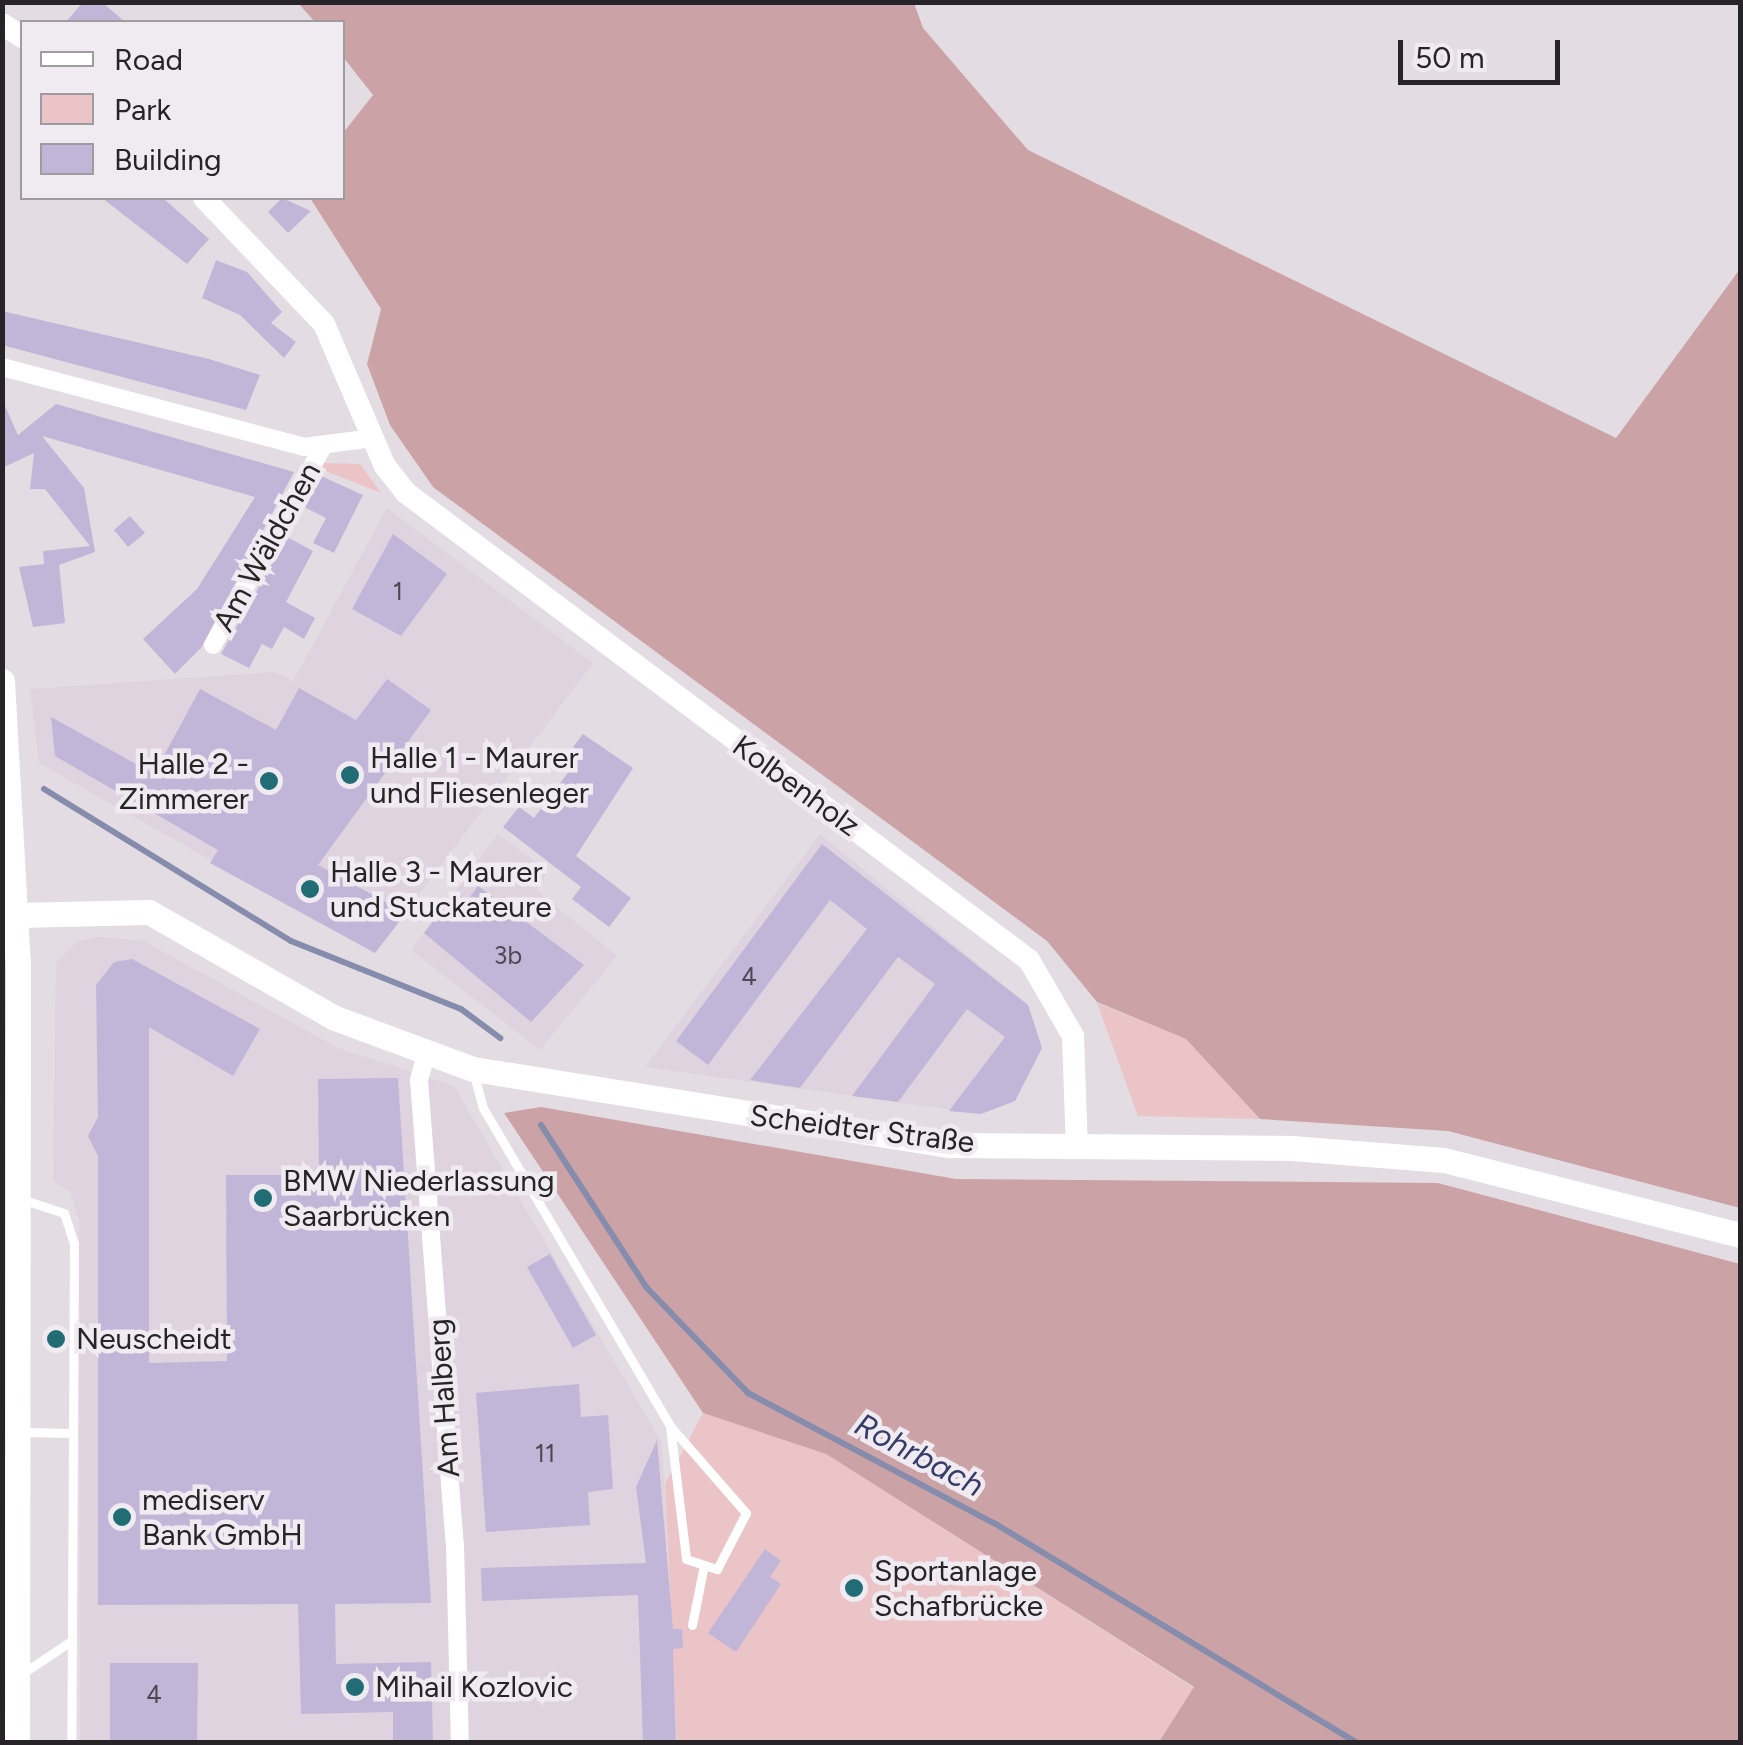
<!DOCTYPE html>
<meta charset="utf-8">
<style>
body{margin:0}
#map{position:relative;width:1743px;height:1745px;overflow:hidden;background:#e3dde3;font-family:Figtree,sans-serif}
div>[style]{position:absolute}
[style*='--x']{left:calc(var(--x)*1px);top:calc(var(--y)*1px);width:calc(var(--w)*1px);rotate:calc(var(--a)*1deg)}
.built>*{inset:0;background:#dfd3e0}
.green>*{inset:0;background:#ebc4c8}
.forest>*{inset:0;background:#cba3a7}
.stream>*{height:6px;margin:-3px;padding:0 3px;transform-origin:3px;border-radius:3px;background:#868cac}
.building>*{inset:0;background:#c1b6d7}
.service>*{height:9px;margin:-4.5px;padding:0 4.5px;transform-origin:4.5px;border-radius:4.5px;background:#fff}
.minor>*{height:18px;margin:-9px;padding:0 9px;transform-origin:9px;border-radius:9px;background:#fff}
.tertiary>*{height:22px;margin:-11px;padding:0 11px;transform-origin:11px;border-radius:11px;background:#fff}
.secondary>*{height:25px;margin:-12.5px;padding:0 12.5px;transform-origin:12.5px;border-radius:12.5px;background:#fff}
.dots>*{width:28px;height:28px;translate:-50% -50%;box-sizing:border-box;border:5px solid #f0eaf1;border-radius:50%}
span{translate:-50% -50%;white-space:nowrap;text-align:center;line-height:1.15;-webkit-text-stroke:9px #f0eaf1;paint-order:stroke}
.number-label{font-size:25px;color:#4e4853}
.number-label span{-webkit-text-stroke-width:0}
.street-label{font-size:30px;color:#272427}
.poi-label{font-size:30px;color:#272427}
.left{translate:0 -50%;text-align:left}
.right{translate:-100% -50%;text-align:right}
.water-label{font-size:32px;color:#363b68;font-style:italic}
.frame{position:absolute;inset:0;border:5px solid #272427;pointer-events:none}
.legend{position:absolute;left:20px;top:20px;width:325px;height:180px;box-sizing:border-box;background:#f0eaf1;border:2px solid #a09ba0;margin:0;padding:12px 18px;list-style:none;font-size:30px;color:#272427}
.legend li{display:flex;align-items:center;gap:20px;height:50px}
.legend b{width:50px;border:2px solid #a09ba0}
.scale{position:absolute;left:1398px;top:40px;width:162px;height:45px;box-sizing:border-box;border:5px solid #272427;border-top:0;padding-left:12px;font-size:30px;line-height:35px;white-space:nowrap;color:#272427;-webkit-text-stroke:8px #f0eaf1;paint-order:stroke}
</style>
<div id="map">
<div class="built">
<div style="clip-path:polygon(387px 508px,593px 663px,375px 953px,39px 763px,30px 689px,275px 672px,293px 681px)"></div>
<div style="clip-path:polygon(498px 834px,548px 871px,536px 890px,617px 956px,540px 1050px,411px 950px)"></div>
<div style="clip-path:polygon(820px 834px,1028px 1005px,1042px 1048px,1015px 1101px,981px 1114px,645px 1067px)"></div>
<div style="clip-path:polygon(98px 937px,144px 941px,338px 1048px,454px 1086px,662px 1443px,677px 1742px,80px 1742px,79px 1220px,70px 1192px,53px 1181px,56px 962px,78px 941px)"></div>
</div>
<div class="green">
<div style="clip-path:polygon(324px 463px,360px 464px,381px 493px,321px 469px)"></div>
<div style="clip-path:polygon(1097px 1003px,1186px 1039px,1260px 1119px,1138px 1116px)"></div>
<div style="clip-path:polygon(703px 1413px,826px 1454px,1194px 1688px,1159px 1742px,677px 1742px,665px 1484px)"></div>
</div>
<div class="forest">
<div style="clip-path:polygon(298px 3px,914px 3px,923px 28px,1028px 150px,1616px 438px,1740px 269px,1740px 1208px,1448px 1131px,1260px 1119px,1186px 1039px,1097px 1002px,1047px 941px,433px 487px,390px 425px,367px 364px,381px 309px,310px 198px,342px 198px,343px 133px,373px 95px,343px 57px,342px 22px,315px 22px)"></div>
<div style="clip-path:polygon(541px 1107px,956px 1179px,1438px 1183px,1740px 1264px,1740px 1742px,1159px 1742px,1194px 1687px,826px 1454px,703px 1413px,504px 1113px)"></div>
</div>
<div class="stream">
<div style="--x:44;--y:789;--w:290;--a:31.6"></div>
<div style="--x:291;--y:941;--w:183;--a:21.8"></div>
<div style="--x:461;--y:1009;--w:49;--a:36.6"></div>
<div style="--x:541;--y:1125;--w:194;--a:57"></div>
<div style="--x:647;--y:1288;--w:146;--a:46.1"></div>
<div style="--x:748;--y:1393;--w:278;--a:27.9"></div>
<div style="--x:994;--y:1523;--w:423;--a:31.2"></div>
</div>
<div class="building">
<div style="clip-path:polygon(83px 2px,102px 2px,125px 22px,66px 22px)"></div>
<div style="clip-path:polygon(102px 198px,163px 198px,209px 239px,187px 264px)"></div>
<div style="clip-path:polygon(282px 198px,311px 211px,288px 233px,268px 212px)"></div>
<div style="clip-path:polygon(216px 260px,247px 272px,282px 312px,271px 323px,296px 342px,284px 358px,240px 315px,202px 298px)"></div>
<div style="clip-path:polygon(2px 311px,209px 359px,260px 375px,246px 410px,2px 345px)"></div>
<div style="clip-path:polygon(2px 399px,18px 435px,56px 404px,294px 472px,201px 648px,175px 674px,143px 639px,197px 589px,255px 497px,42px 436px,84px 488px,95px 552px,59px 565px,65px 623px,33px 627px,19px 567px,44px 564px,43px 551px,90px 546px,45px 489px,30px 489px,34px 453px,2px 468px)"></div>
<div style="clip-path:polygon(321px 476px,363px 495px,334px 553px,313px 543px,326px 518px,304px 507px)"></div>
<div style="clip-path:polygon(130px 516px,145px 533px,128px 547px,114px 530px)"></div>
<div style="clip-path:polygon(393px 534px,447px 574px,401px 636px,352px 609px)"></div>
<div style="clip-path:polygon(287px 537px,313px 551px,286px 602px,315px 618px,304px 639px,284px 627px,272px 649px,262px 644px,249px 668px,221px 654px)"></div>
<div style="clip-path:polygon(387px 679px,431px 710px,318px 865px,406px 913px,375px 953px,210px 863px,218px 850px,55px 756px,51px 717px,154px 774px,200px 689px,276px 730px,299px 688px,356px 720px)"></div>
<div style="clip-path:polygon(583px 734px,633px 768px,576px 856px,631px 898px,609px 927px,572px 899px,581px 887px,503px 827px,519px 807px,534px 818px,582px 754px,573px 747px)"></div>
<div style="clip-path:polygon(822px 844px,1028px 1005px,1042px 1048px,1015px 1101px,981px 1114px,949px 1111px,1005px 1037px,967px 1009px,898px 1102px,852px 1096px,935px 984px,898px 957px,800px 1088px,750px 1080px,867px 929px,830px 900px,708px 1065px,676px 1041px)"></div>
<div style="clip-path:polygon(478px 886px,584px 965px,531px 1022px,424px 933px,455px 892px,467px 901px)"></div>
<div style="clip-path:polygon(132px 959px,260px 1029px,233px 1076px,149px 1027px,149px 1363px,227px 1361px,226px 1175px,319px 1175px,318px 1079px,398px 1078px,431px 1603px,335px 1604px,336px 1664px,431px 1662px,433px 1742px,393px 1742px,393px 1712px,301px 1714px,298px 1604px,98px 1605px,98px 1156px,88px 1136px,98px 1117px,96px 985px,114px 962px)"></div>
<div style="clip-path:polygon(550px 1254px,596px 1335px,573px 1348px,527px 1267px)"></div>
<div style="clip-path:polygon(579px 1384px,581px 1417px,608px 1415px,613px 1489px,588px 1492px,590px 1525px,486px 1532px,476px 1393px)"></div>
<div style="clip-path:polygon(657px 1440px,673px 1629px,682px 1629px,683px 1648px,673px 1649px,676px 1742px,643px 1742px,638px 1595px,482px 1601px,481px 1568px,646px 1563px,636px 1487px)"></div>
<div style="clip-path:polygon(765px 1549px,781px 1561px,770px 1577px,781px 1584px,736px 1652px,708px 1633px)"></div>
<div style="clip-path:polygon(110px 1663px,198px 1663px,197px 1742px,110px 1742px)"></div>
</div>
<div class="service">
<div style="--x:473;--y:1071;--w:38;--a:75"></div>
<div style="--x:483;--y:1108;--w:369;--a:59.5"></div>
<div style="--x:670;--y:1426;--w:134;--a:83.1"></div>
<div style="--x:686;--y:1559;--w:33;--a:18"></div>
<div style="--x:717;--y:1569;--w:63;--a:-62.6"></div>
<div style="--x:746;--y:1513;--w:116;--a:-131.1"></div>
<div style="--x:21;--y:1199;--w:45;--a:18"></div>
<div style="--x:64;--y:1213;--w:32;--a:72"></div>
<div style="--x:74;--y:1243;--w:499;--a:90.3"></div>
<div style="--x:22;--y:1432;--w:51;--a:1.1"></div>
<div style="--x:692;--y:1625;--w:61;--a:-78.7"></div>
<div style="--x:20;--y:1675;--w:61;--a:-33.7"></div>
</div>
<div class="minor">
<div style="--x:2;--y:367;--w:312;--a:14.8"></div>
<div style="--x:304;--y:447;--w:70;--a:-7.4"></div>
<div style="--x:213;--y:645;--w:223;--a:-61"></div>
<div style="--x:426;--y:1055;--w:26;--a:106"></div>
<div style="--x:419;--y:1080;--w:465;--a:85.6"></div>
<div style="--x:455;--y:1544;--w:198;--a:88.6"></div>
</div>
<div class="tertiary">
<div style="--x:2;--y:24;--w:24;--a:33"></div>
<div style="--x:204;--y:198;--w:174;--a:46.4"></div>
<div style="--x:324;--y:324;--w:155;--a:66.8"></div>
<div style="--x:385;--y:466;--w:33;--a:52"></div>
<div style="--x:405;--y:492;--w:780;--a:36.87"></div>
<div style="--x:1029;--y:960;--w:88;--a:59.9"></div>
<div style="--x:1073;--y:1036;--w:112;--a:88"></div>
</div>
<div class="secondary">
<div style="--x:2;--y:681;--w:282;--a:86.8"></div>
<div style="--x:18;--y:963;--w:779;--a:90.07"></div>
<div style="--x:16;--y:915;--w:133;--a:-1.3"></div>
<div style="--x:149;--y:912;--w:214;--a:29.7"></div>
<div style="--x:335;--y:1018;--w:147;--a:20.3"></div>
<div style="--x:473;--y:1069;--w:482;--a:9.1"></div>
<div style="--x:949;--y:1145;--w:343;--a:0.5"></div>
<div style="--x:1292;--y:1148;--w:152;--a:4.5"></div>
<div style="--x:1444;--y:1160;--w:305;--a:14.2"></div>
</div>
<div class="dots">
<div style="left:350px;top:775px;background:#226d75"></div>
<div style="left:269px;top:781px;background:#226d75"></div>
<div style="left:310px;top:889px;background:#226d75"></div>
<div style="left:263px;top:1198px;background:#226d75"></div>
<div style="left:56px;top:1339px;background:#226d75"></div>
<div style="left:122px;top:1517px;background:#226d75"></div>
<div style="left:854px;top:1588px;background:#226d75"></div>
<div style="left:355px;top:1687px;background:#226d75"></div>
</div>
<div class="number-label">
<span style="left:398px;top:591px">1</span>
<span style="left:508px;top:955px">3b</span>
<span style="left:749px;top:976px">4</span>
<span style="left:545px;top:1453px">11</span>
<span style="left:154px;top:1694px">4</span>
</div>
<div class="street-label">
<span style="left:267px;top:547px;rotate:-61deg">Am Wäldchen</span>
<span style="left:796px;top:786px;rotate:36deg">Kolbenholz</span>
<span style="left:862px;top:1129px;rotate:7deg">Scheidter Straße</span>
<span style="left:444px;top:1398px;rotate:-94deg">Am Halberg</span>
</div>
<div class="poi-label">
<span class="left" style="left:370px;top:775px">Halle 1 - Maurer<br>und Fliesenleger</span>
<span class="right" style="left:249px;top:781px">Halle 2 -<br>Zimmerer</span>
<span class="left" style="left:330px;top:889px">Halle 3 - Maurer<br>und Stuckateure</span>
<span class="left" style="left:283px;top:1198px">BMW Niederlassung<br>Saarbrücken</span>
<span class="left" style="left:76px;top:1339px">Neuscheidt</span>
<span class="left" style="left:142px;top:1517px">mediserv<br>Bank GmbH</span>
<span class="left" style="left:874px;top:1588px">Sportanlage<br>Schafbrücke</span>
<span class="left" style="left:375px;top:1687px">Mihail Kozlovic</span>
</div>
<div class="water-label">
<span style="left:919px;top:1455px;rotate:28deg">Rohrbach</span>
</div>
<div class="frame"></div>
<ul class="legend">
<li><b style="height:12px;background:#fff"></b>Road</li>
<li><b style="height:28px;background:#ebc4c8"></b>Park</li>
<li><b style="height:28px;background:#c1b6d7"></b>Building</li>
</ul>
<div class="scale">50 m</div>
</div>
